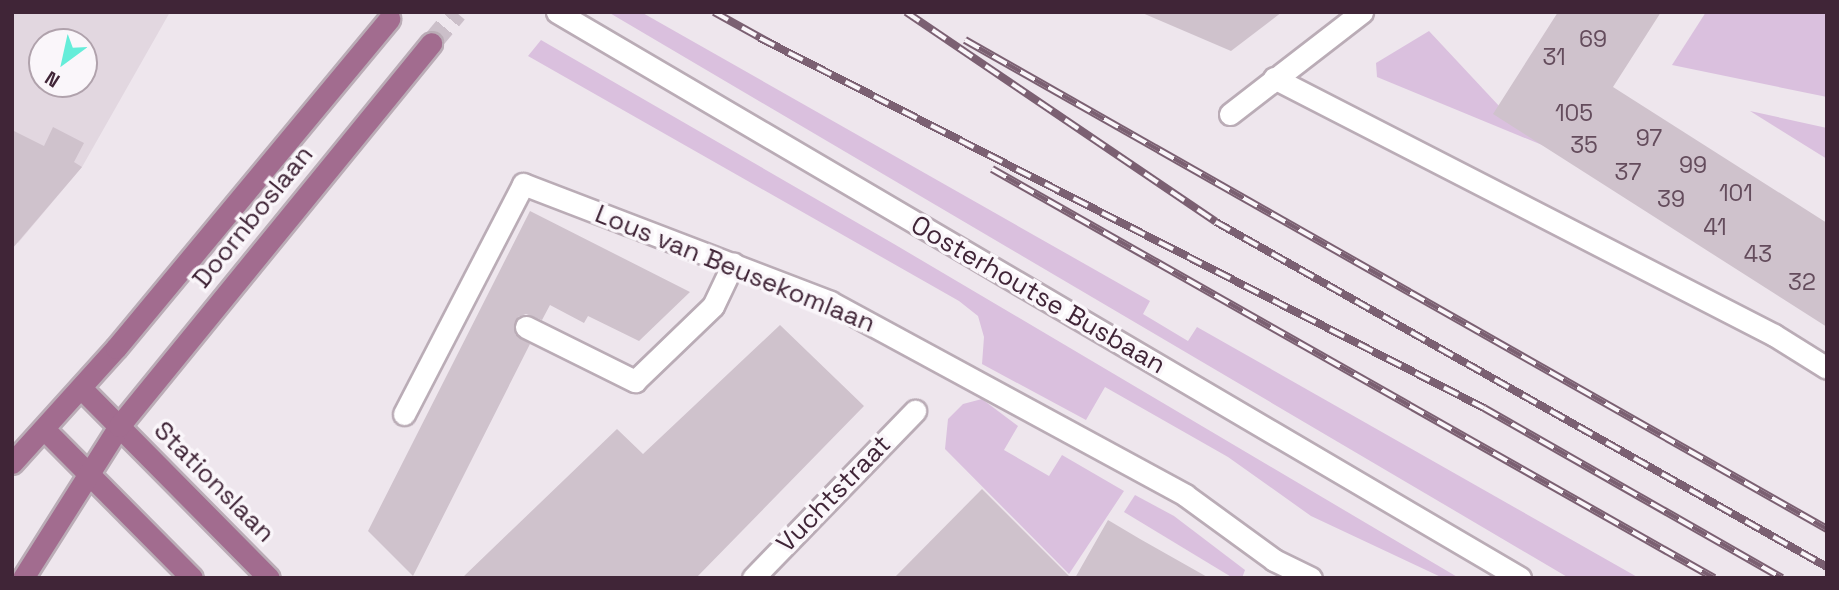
<!DOCTYPE html>
<style>
body{margin:0}
#map{position:relative;width:1839px;height:590px;overflow:hidden;background:#eee6ed;font-family:"Space Grotesk",sans-serif}
div>[style]{position:absolute}
[style*='--x']{left:calc(var(--x)*1px);top:calc(var(--y)*1px);width:calc(var(--w)*1px);rotate:calc(var(--a)*1deg)}
.built>*{inset:0;background:#e2d7e0}
.green>*{inset:0;background:#dac0de}
.building>*{inset:0;background:#cfc2cc}
.major-tunnel>*{height:21px;margin-top:-10.5px;transform-origin:0;background:repeating-linear-gradient(90deg,#cbbfc9 0 21px,transparent 0 31px)}
.roads{filter:drop-shadow(2px 0 #baacb6) drop-shadow(-2px 0 #baacb6) drop-shadow(0 2px #baacb6) drop-shadow(0 -2px #baacb6)}
.minor>*{height:21px;margin:-10.5px;padding:0 10.5px;transform-origin:10.5px;border-radius:10.5px;background:#fff}
.major>*{height:21px;margin:-10.5px;padding:0 10.5px;transform-origin:10.5px;border-radius:10.5px;background:#a26c8f}
.rail>*{height:8px;margin-top:-4px;transform-origin:0;background:repeating-linear-gradient(90deg,#faf6fa 0 16px,#7b6072 0 32px);box-sizing:border-box;border-block:2px solid #7b6072}
span{translate:-50% -50%;white-space:nowrap;text-align:center;line-height:1.15;-webkit-text-stroke:7px #faf6fa;paint-order:stroke}
.number-label{font-size:23px;color:#644c5c}
.number-label span{-webkit-text-stroke-width:0}
.street-label{font-size:26px;color:#402537}
.frame{position:absolute;inset:0;border:14px solid #402537;pointer-events:none}
.north{position:absolute;left:28px;top:28px;width:70px;height:70px;box-sizing:border-box;background:#faf6fa;border:2px solid #b0a2ac;border-radius:50%;rotate:213deg;font-size:19px;font-weight:700;line-height:28px;text-align:center;color:#402537}
.north::after{content:'';display:block;margin:auto;width:24px;height:32px;background:#65edd9;clip-path:polygon(50% 0,100% 100%,50% 72%,0 100%)}
</style>
<div id="map">
<div class="built">
<div style="clip-path:polygon(evenodd,12px 12px,170px 12px,82px 167px,18px 243px,12px 240px,12px 12px,42px 42px,84px 42px,84px 84px,42px 84px,42px 42px)"></div>
</div>
<div class="green">
<div style="clip-path:polygon(608px 12px,641px 12px,1150px 301px,1143px 314px,1188px 341px,1197px 327px,1639px 578px,1569px 578px)"></div>
<div style="clip-path:polygon(1706px 12px,1827px 12px,1827px 97px,1672px 65px)"></div>
<div style="clip-path:polygon(1429px 31px,1500px 107px,1593px 166px,1377px 77px,1376px 63px)"></div>
<div style="clip-path:polygon(541px 40px,894px 244px,1459px 578px,1443px 578px,1311px 516px,1228px 457px,1105px 387px,1086px 420px,982px 364px,984px 337px,978px 316px,959px 301px,528px 56px)"></div>
<div style="clip-path:polygon(1750px 111px,1827px 128px,1827px 159px)"></div>
<div style="clip-path:polygon(982px 399px,1018px 426px,1004px 450px,1049px 476px,1062px 455px,1124px 491px,1069px 574px,945px 449px,948px 419px,963px 404px)"></div>
<div style="clip-path:polygon(1135px 495px,1174px 516px,1245px 570px,1242px 578px,1233px 578px,1124px 512px)"></div>
</div>
<div class="building">
<div style="clip-path:polygon(1140px 12px,1282px 12px,1231px 51px)"></div>
<div style="clip-path:polygon(1558px 12px,1661px 12px,1613px 87px,1827px 223px,1827px 327px,1493px 114px)"></div>
<div style="clip-path:polygon(53px 127px,84px 143px,74px 162px,82px 167px,12px 249px,12px 130px,44px 146px)"></div>
<div style="clip-path:polygon(530px 211px,690px 292px,639px 341px,588px 316px,584px 323px,550px 305px,542px 320px,526px 314px,518px 317px,515px 334px,530px 344px,413px 576px,368px 531px)"></div>
<div style="clip-path:polygon(780px 325px,864px 406px,696px 578px,462px 578px,617px 429px,643px 454px)"></div>
<div style="clip-path:polygon(982px 489px,1071px 578px,894px 578px)"></div>
<div style="clip-path:polygon(1108px 520px,1140px 539px,1209px 578px,1075px 578px)"></div>
</div>
<div class="major-tunnel">
<div style="--x:431;--y:43;--w:40;--a:-50"></div>
</div>
<div class="roads">
<div class="minor">
<div style="--x:557;--y:12;--w:1117;--a:30.44"></div>
<div style="--x:1274;--y:78;--w:562;--a:27.2"></div>
<div style="--x:1774;--y:335;--w:62;--a:31.9"></div>
<div style="--x:1230;--y:114;--w:167;--a:-37.7"></div>
<div style="--x:526;--y:327;--w:122;--a:26.4"></div>
<div style="--x:635;--y:381;--w:108;--a:-43.9"></div>
<div style="--x:713;--y:306;--w:47;--a:-64.5"></div>
<div style="--x:404;--y:414;--w:259;--a:-62.6"></div>
<div style="--x:523;--y:184;--w:329;--a:21"></div>
<div style="--x:830;--y:302;--w:404;--a:28.5"></div>
<div style="--x:1185;--y:495;--w:110;--a:36.1"></div>
<div style="--x:1274;--y:560;--w:41;--a:25.9"></div>
<div style="--x:753;--y:578;--w:233;--a:-45.9"></div>
</div>
<div class="major">
<div style="--x:81;--y:388;--w:267;--a:45.3"></div>
<div style="--x:44;--y:429;--w:210;--a:45.2"></div>
<div style="--x:12;--y:463;--w:155;--a:-47.9"></div>
<div style="--x:116;--y:348;--w:428;--a:-50.3"></div>
<div style="--x:23;--y:578;--w:180;--a:-57.7"></div>
<div style="--x:119;--y:426;--w:494;--a:-50.8"></div>
</div>
</div>
<div class="rail">
<div style="--x:714;--y:12;--w:64;--a:29"></div>
<div style="--x:906;--y:12;--w:374;--a:34.1"></div>
<div style="--x:1216;--y:222;--w:702;--a:29.45"></div>
<div style="--x:760;--y:38;--w:813;--a:27.07"></div>
<div style="--x:1484;--y:408;--w:343;--a:29.7"></div>
<div style="--x:965;--y:40;--w:991;--a:29.57"></div>
<div style="--x:992;--y:169;--w:830;--a:29.53"></div>
</div>
<div class="number-label">
<span style="left:1593px;top:39px">69</span>
<span style="left:1554px;top:57px">31</span>
<span style="left:1574px;top:113px">105</span>
<span style="left:1649px;top:138px">97</span>
<span style="left:1584px;top:145px">35</span>
<span style="left:1693px;top:165px">99</span>
<span style="left:1628px;top:172px">37</span>
<span style="left:1736px;top:193px">101</span>
<span style="left:1671px;top:199px">39</span>
<span style="left:1715px;top:227px">41</span>
<span style="left:1758px;top:254px">43</span>
<span style="left:1802px;top:282px">32</span>
</div>
<div class="street-label">
<span style="left:253px;top:217px;rotate:-51deg">Doornboslaan</span>
<span style="left:735px;top:269px;rotate:22deg">Lous van Beusekomlaan</span>
<span style="left:1038px;top:295px;rotate:30deg">Oosterhoutse Busbaan</span>
<span style="left:214px;top:482px;rotate:45deg">Stationslaan</span>
<span style="left:834px;top:494px;rotate:-46deg">Vuchtstraat</span>
</div>
<div class="frame"></div>
<div class="north">N</div>
</div>
